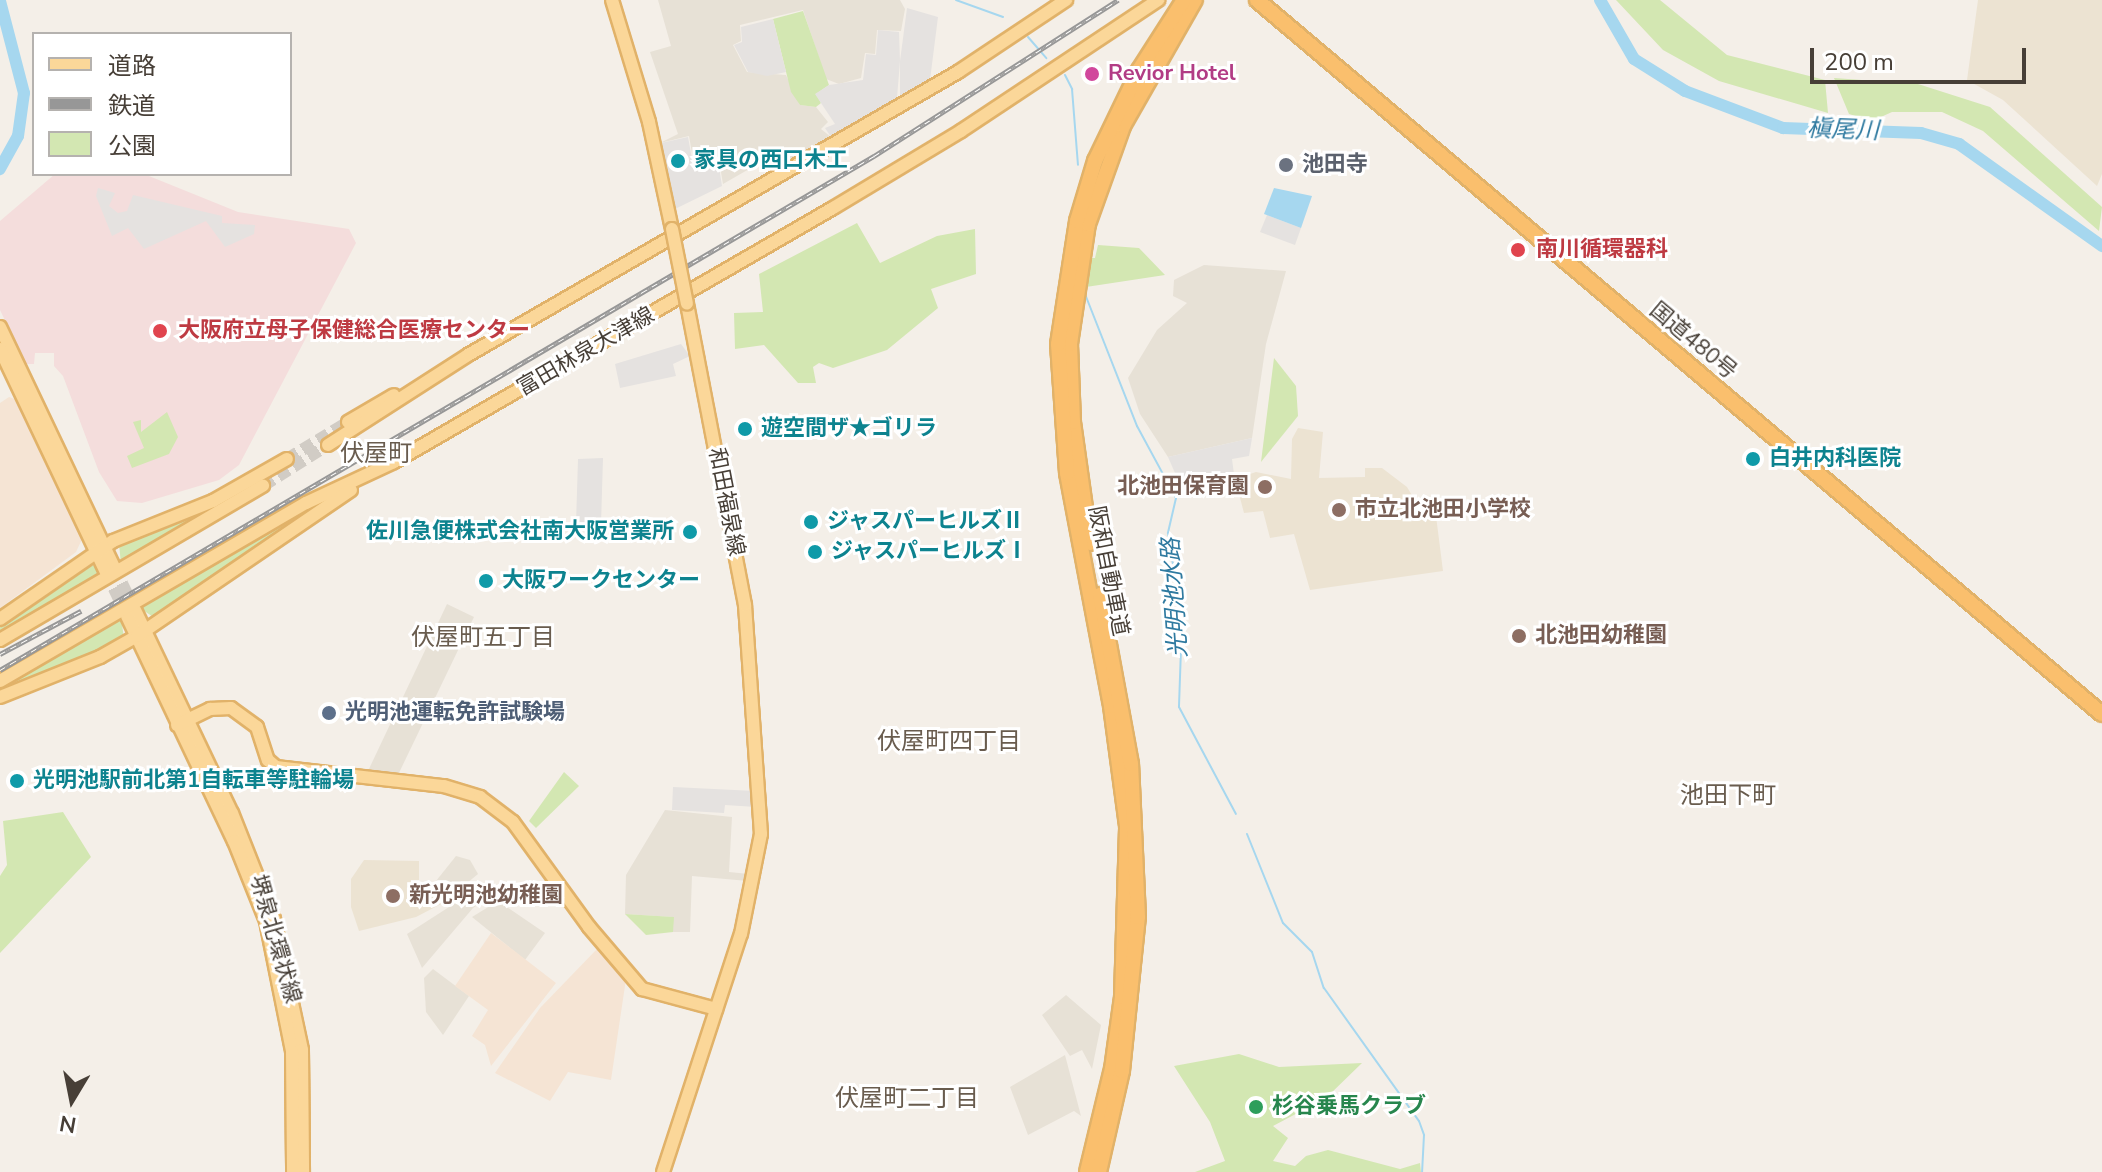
<!DOCTYPE html>
<meta charset="utf-8">
<style>
body{margin:0}
#map{position:relative;width:2102px;height:1172px;overflow:hidden;background:#f4efe8;font-family:"Nunito Sans","Noto Sans JP",sans-serif}
div>[style]{position:absolute}
[style*='--x']{left:calc(var(--x)*1px);top:calc(var(--y)*1px);width:calc(var(--w)*1px);rotate:calc(var(--a)*1deg)}
.residential>*{inset:0;background:#e7e1d6}
.commercial>*{inset:0;background:#f5e4d4}
.education>*{inset:0;background:#ece3d2}
.medical>*{inset:0;background:#f4dddc}
.green>*{inset:0;background:#d3e7b2}
.parking>*{inset:0;background:#e5e2e0}
.water>*{inset:0;background:#a6d7ef}
.stream>*{height:2px;margin:-1px;padding:0 1px;transform-origin:1px;border-radius:1px;background:#a6d7ef}
.river>*{height:12px;margin:-6px;padding:0 6px;transform-origin:6px;border-radius:6px;background:#a6d7ef}
.major-tunnel>*{height:12px;margin-top:-6px;transform-origin:0;background:repeating-linear-gradient(90deg,#d1ccc5 0 12px,transparent 0 18px)}
.roads{filter:drop-shadow(2px 0 #e1b269) drop-shadow(-2px 0 #e1b269) drop-shadow(0 2px #e1b269) drop-shadow(0 -2px #e1b269)}
.major>*{height:12px;margin:-6px;padding:0 6px;transform-origin:6px;border-radius:6px;background:#fbd799}
.highway>*{height:14px;margin:-7px;padding:0 7px;transform-origin:7px;border-radius:7px;background:#fabf6d}
.rail>*{height:5px;margin-top:-2.5px;transform-origin:0;background:repeating-linear-gradient(90deg,#fff 0 6px,#979797 0 12px);box-sizing:border-box;border-block:2px solid #979797}
.bridges{filter:drop-shadow(2px 0 #e1b269) drop-shadow(-2px 0 #e1b269) drop-shadow(0 2px #e1b269) drop-shadow(0 -2px #e1b269)}
.major-bridge>*{height:12px;margin:-6px;padding:0 6px;transform-origin:6px;border-radius:6px;background:#fbd799}
.dots>*{width:22px;height:22px;translate:-50% -50%;box-sizing:border-box;border:4px solid #fff;border-radius:50%}
span{translate:-50% -50%;white-space:nowrap;text-align:center;line-height:1.15;-webkit-text-stroke:6px #fff;paint-order:stroke}
.hotel-label{font-size:22px;color:#b23c85;font-weight:700}
.left{translate:0 -50%;text-align:left}
.culture-label{font-size:22px;color:#0d838f;font-weight:700}
.right{translate:-100% -50%;text-align:right}
.worship-label{font-size:22px;color:#5b616d;font-weight:700}
.health-label{font-size:22px;color:#be3a42;font-weight:700}
.street-label{font-size:22px;color:#473f37}
.education-label{font-size:22px;color:#785e54;font-weight:700}
.service-label{font-size:22px;color:#4e5e75;font-weight:700}
.leisure-label{font-size:22px;color:#27864d;font-weight:700}
.water-label{font-size:24px;color:#2f7aa0;font-style:italic}
.neighbourhood-label{font-size:24px;color:#695c4e}
.legend{position:absolute;left:32px;top:32px;width:260px;height:144px;box-sizing:border-box;background:#fff;border:2px solid #b5b2af;margin:0;padding:10px 14px;list-style:none;font-size:24px;color:#473f37}
.legend li{display:flex;align-items:center;gap:16px;height:40px}
.legend b{width:40px;border:2px solid #b5b2af}
.north{position:absolute;left:32px;top:1060px;width:80px;height:80px;-webkit-text-stroke:6px #fff;paint-order:stroke;rotate:190deg;font-size:22px;font-weight:700;line-height:32px;text-align:center;color:#473f37}
.north::after{content:'';display:block;margin:auto;width:28px;height:36px;background:#473f37;clip-path:polygon(50% 0,100% 100%,50% 72%,0 100%)}
.scale{position:absolute;left:1810px;top:48px;width:216px;height:36px;box-sizing:border-box;border:4px solid #473f37;border-top:0;padding-left:10px;font-size:24px;line-height:28px;white-space:nowrap;color:#473f37;-webkit-text-stroke:6px #fff;paint-order:stroke}
</style>
<div id="map">
<div class="residential">
<div style="clip-path:polygon(658px 0,900px 0,905px 9px,901px 31px,877px 30px,875px 54px,865px 53px,861px 78px,839px 84px,826px 79px,803px 10px,740px 25px,741px 41px,733px 45px,747px 72px,786px 75px,800px 105px,816px 107px,828px 122px,821px 129px,831px 137px,787px 165px,777px 169px,772px 156px,723px 184px,720px 166px,695px 170px,689px 136px,660px 143px,678px 134px,650px 52px,671px 46px)"></div>
<div style="clip-path:polygon(1204px 265px,1286px 271px,1266px 344px,1252px 438px,1168px 457px,1140px 414px,1128px 378px,1157px 330px,1187px 303px,1173px 296px,1174px 280px)"></div>
<div style="clip-path:polygon(447px 604px,474px 617px,397px 777px,368px 771px)"></div>
<div style="clip-path:polygon(665px 810px,732px 817px,729px 872px,749px 874px,748px 881px,692px 876px,690px 932px,673px 932px,673px 917px,625px 914px,626px 875px)"></div>
<div style="clip-path:polygon(456px 856px,470px 860px,478px 874px,443px 903px,432px 886px)"></div>
<div style="clip-path:polygon(488px 882px,488px 898px,473px 908px,422px 968px,407px 934px)"></div>
<div style="clip-path:polygon(498px 901px,545px 933px,525px 960px,472px 917px)"></div>
<div style="clip-path:polygon(433px 969px,469px 996px,443px 1035px,426px 1012px,424px 978px)"></div>
<div style="clip-path:polygon(1066px 995px,1101px 1025px,1092px 1069px,1082px 1050px,1070px 1056px,1042px 1015px)"></div>
<div style="clip-path:polygon(1065px 1055px,1081px 1116px,1074px 1111px,1028px 1135px,1010px 1087px)"></div>
</div>
<div class="commercial">
<div style="clip-path:polygon(9px 397px,20px 401px,83px 537px,76px 552px,0 608px,0 403px)"></div>
<div style="clip-path:polygon(491px 933px,556px 983px,491px 1066px,485px 1045px,472px 1036px,488px 1010px,455px 986px)"></div>
<div style="clip-path:polygon(597px 949px,626px 979px,611px 1080px,568px 1072px,550px 1101px,495px 1073px,540px 1008px)"></div>
</div>
<div class="education">
<div style="clip-path:polygon(1978px 0,2102px 0,2102px 174px,2097px 186px,2003px 100px,1967px 80px)"></div>
<div style="clip-path:polygon(1298px 428px,1323px 432px,1319px 478px,1365px 477px,1365px 468px,1382px 468px,1407px 487px,1419px 507px,1412px 509px,1413px 515px,1435px 508px,1443px 571px,1310px 590px,1294px 534px,1270px 538px,1263px 511px,1244px 513px,1235px 479px,1256px 472px,1291px 479px,1292px 439px)"></div>
<div style="clip-path:polygon(364px 860px,419px 861px,419px 888px,431px 888px,441px 904px,416px 917px,359px 931px,351px 907px,351px 879px)"></div>
</div>
<div class="medical">
<div style="clip-path:polygon(55px 174px,144px 174px,238px 212px,349px 229px,356px 243px,239px 465px,219px 480px,142px 503px,117px 501px,99px 472px,63px 376px,54px 366px,54px 353px,35px 353px,34px 364px,26px 364px,0 310px,0 221px)"></div>
</div>
<div class="green">
<div style="clip-path:polygon(1616px 0,1660px 0,1727px 55px,1825px 80px,1828px 113px,1719px 81px,1663px 50px)"></div>
<div style="clip-path:polygon(803px 11px,829px 85px,816px 94px,821px 103px,816px 107px,800px 105px,791px 92px,773px 19px)"></div>
<div style="clip-path:polygon(1834px 78px,1918px 84px,1990px 107px,2102px 207px,2099px 231px,1983px 131px,1942px 112px,1892px 112px,1872px 121px,1849px 114px)"></div>
<div style="clip-path:polygon(857px 223px,880px 263px,937px 236px,975px 229px,976px 274px,931px 289px,938px 308px,887px 350px,833px 368px,819px 363px,813px 367px,816px 383px,798px 383px,764px 345px,735px 349px,734px 313px,763px 312px,759px 274px)"></div>
<div style="clip-path:polygon(1098px 245px,1139px 248px,1165px 275px,1086px 287px,1086px 258px,1095px 258px)"></div>
<div style="clip-path:polygon(1274px 358px,1296px 386px,1298px 416px,1261px 462px)"></div>
<div style="clip-path:polygon(167px 412px,178px 437px,169px 454px,132px 468px,127px 456px,144px 448px,133px 422px,141px 420px,141px 432px)"></div>
<div style="clip-path:polygon(323px 499px,328px 503px,255px 547px,182px 605px,156px 619px,140px 608px)"></div>
<div style="clip-path:polygon(217px 507px,121px 564px,119px 544px)"></div>
<div style="clip-path:polygon(84px 563px,97px 567px,101px 575px,0 634px,0 626px)"></div>
<div style="clip-path:polygon(121px 618px,124px 638px,0 693px,0 688px)"></div>
<div style="clip-path:polygon(564px 772px,579px 786px,536px 828px,529px 821px)"></div>
<div style="clip-path:polygon(63px 812px,91px 857px,0 953px,0 876px,7px 865px,3px 821px)"></div>
<div style="clip-path:polygon(625px 914px,674px 917px,673px 932px,646px 935px)"></div>
<div style="clip-path:polygon(1239px 1054px,1279px 1067px,1362px 1063px,1326px 1098px,1273px 1126px,1288px 1138px,1273px 1161px,1295px 1166px,1306px 1156px,1328px 1150px,1400px 1169px,1420px 1163px,1421px 1172px,1195px 1172px,1225px 1161px,1210px 1122px,1174px 1066px)"></div>
</div>
<div class="parking">
<div style="clip-path:polygon(907px 8px,938px 17px,930px 80px,900px 99px,900px 61px,897px 98px,831px 137px,825px 128px,835px 124px,815px 94px,829px 85px,863px 80px,866px 54px,876px 55px,878px 30px,899px 32px,900px 61px)"></div>
<div style="clip-path:polygon(773px 19px,786px 72px,767px 76px,748px 72px,734px 45px,742px 42px,741px 27px)"></div>
<div style="clip-path:polygon(688px 137px,694px 170px,719px 167px,722px 186px,675px 209px,661px 143px)"></div>
<div style="clip-path:polygon(98px 188px,115px 193px,109px 206px,118px 213px,127px 211px,133px 195px,222px 216px,222px 223px,255px 225px,254px 234px,225px 247px,206px 221px,144px 249px,128px 228px,112px 236px,96px 196px)"></div>
<div style="clip-path:polygon(1267px 215px,1301px 228px,1295px 245px,1260px 232px)"></div>
<div style="clip-path:polygon(681px 344px,690px 356px,673px 364px,676px 376px,620px 388px,615px 364px)"></div>
<div style="clip-path:polygon(1252px 438px,1249px 456px,1232px 459px,1234px 474px,1194px 487px,1182px 489px,1168px 457px)"></div>
<div style="clip-path:polygon(603px 458px,601px 524px,576px 524px,578px 459px)"></div>
<div style="clip-path:polygon(673px 787px,755px 791px,756px 807px,725px 805px,724px 813px,672px 810px)"></div>
</div>
<div class="water">
<div style="clip-path:polygon(1274px 188px,1312px 196px,1301px 228px,1264px 214px)"></div>
</div>
<div class="stream">
<div style="--x:956;--y:0;--w:50;--a:19.9"></div>
<div style="--x:1028;--y:37;--w:28;--a:49"></div>
<div style="--x:1065;--y:75;--w:16;--a:63"></div>
<div style="--x:1072;--y:89;--w:76;--a:85.5"></div>
<div style="--x:1085;--y:294;--w:142;--a:68.5"></div>
<div style="--x:1137;--y:426;--w:82;--a:61.6"></div>
<div style="--x:1176;--y:498;--w:36;--a:103"></div>
<div style="--x:1168;--y:533;--w:88;--a:80.9"></div>
<div style="--x:1182;--y:620;--w:87;--a:92"></div>
<div style="--x:1179;--y:707;--w:121;--a:62"></div>
<div style="--x:1247;--y:834;--w:96;--a:68"></div>
<div style="--x:1283;--y:923;--w:41;--a:45"></div>
<div style="--x:1312;--y:952;--w:38;--a:72"></div>
<div style="--x:1324;--y:988;--w:163;--a:54.5"></div>
<div style="--x:1419;--y:1121;--w:15;--a:70"></div>
<div style="--x:1424;--y:1135;--w:37;--a:93"></div>
</div>
<div class="river">
<div style="--x:1600;--y:0;--w:68;--a:60"></div>
<div style="--x:1634;--y:59;--w:60;--a:32.1"></div>
<div style="--x:1685;--y:91;--w:105;--a:20.7"></div>
<div style="--x:1783;--y:128;--w:138;--a:2.1"></div>
<div style="--x:1921;--y:133;--w:40;--a:16"></div>
<div style="--x:1959;--y:144;--w:176;--a:35.5"></div>
<div style="--x:0;--y:1;--w:95;--a:75.4"></div>
<div style="--x:24;--y:93;--w:43;--a:97.9"></div>
<div style="--x:18;--y:136;--w:38;--a:119"></div>
</div>
<div class="major-tunnel">
<div style="--x:287;--y:459;--w:71;--a:-31.2"></div>
<div style="--x:263;--y:486;--w:77;--a:-32.2"></div>
<div style="--x:114;--y:567;--w:48;--a:64"></div>
<div style="--x:106;--y:572;--w:49;--a:64.5"></div>
</div>
<div class="roads">
<div class="major">
<div style="--x:612;--y:0;--w:127;--a:73.1"></div>
<div style="--x:649;--y:122;--w:109;--a:77.9"></div>
<div style="--x:0;--y:327;--w:266;--a:64.6"></div>
<div style="--x:0;--y:349;--w:247;--a:64.6"></div>
<div style="--x:348;--y:422;--w:53;--a:-30.4"></div>
<div style="--x:328;--y:445;--w:166;--a:-32.7"></div>
<div style="--x:468;--y:355;--w:566;--a:-30.01"></div>
<div style="--x:958;--y:72;--w:130;--a:-33.7"></div>
<div style="--x:135;--y:610;--w:225;--a:64.5"></div>
<div style="--x:232;--y:813;--w:114;--a:68.4"></div>
<div style="--x:274;--y:919;--w:134;--a:77.9"></div>
<div style="--x:302;--y:1050;--w:122;--a:89.5"></div>
<div style="--x:127;--y:616;--w:249;--a:64.6"></div>
<div style="--x:234;--y:841;--w:86;--a:68.2"></div>
<div style="--x:266;--y:921;--w:133;--a:78.7"></div>
<div style="--x:292;--y:1051;--w:121;--a:89.5"></div>
<div style="--x:0;--y:619;--w:137;--a:-34.6"></div>
<div style="--x:113;--y:541;--w:108;--a:-21.8"></div>
<div style="--x:213;--y:501;--w:85;--a:-29.6"></div>
<div style="--x:0;--y:640;--w:305;--a:-30.4"></div>
<div style="--x:0;--y:681;--w:354;--a:-30.2"></div>
<div style="--x:306;--y:503;--w:97;--a:-25"></div>
<div style="--x:394;--y:462;--w:507;--a:-30.05"></div>
<div style="--x:833;--y:208;--w:149;--a:-31"></div>
<div style="--x:961;--y:131;--w:237;--a:-33.6"></div>
<div style="--x:0;--y:697;--w:108;--a:-21.8"></div>
<div style="--x:100;--y:657;--w:43;--a:-29.6"></div>
<div style="--x:137;--y:636;--w:259;--a:-34.3"></div>
<div style="--x:177;--y:725;--w:37;--a:-26"></div>
<div style="--x:210;--y:709;--w:21;--a:-3"></div>
<div style="--x:231;--y:708;--w:32;--a:36"></div>
<div style="--x:257;--y:727;--w:35;--a:72"></div>
<div style="--x:268;--y:760;--w:11;--a:41"></div>
<div style="--x:276;--y:767;--w:169;--a:6.5"></div>
<div style="--x:444;--y:786;--w:38;--a:17"></div>
<div style="--x:480;--y:797;--w:41;--a:37.1"></div>
<div style="--x:513;--y:822;--w:130;--a:54.1"></div>
<div style="--x:589;--y:927;--w:82;--a:49.5"></div>
<div style="--x:642;--y:989;--w:77;--a:15.1"></div>
<div style="--x:663;--y:1172;--w:250;--a:-71.9"></div>
<div style="--x:741;--y:934;--w:102;--a:-78.7"></div>
<div style="--x:761;--y:834;--w:230;--a:-94"></div>
<div style="--x:745;--y:605;--w:307;--a:-100.9"></div>
</div>
<div class="highway">
<div style="--x:1257;--y:0;--w:1106;--a:40.2"></div>
<div style="--x:1090;--y:543;--w:122;--a:-98"></div>
<div style="--x:1073;--y:422;--w:78;--a:-92.2"></div>
<div style="--x:1070;--y:344;--w:121;--a:-81.5"></div>
<div style="--x:1088;--y:224;--w:104;--a:-70.3"></div>
<div style="--x:1123;--y:126;--w:145;--a:-60.3"></div>
<div style="--x:1087;--y:1172;--w:106;--a:-76.4"></div>
<div style="--x:1112;--y:1069;--w:73;--a:-82.1"></div>
<div style="--x:1122;--y:997;--w:171;--a:-88.3"></div>
<div style="--x:1127;--y:826;--w:121;--a:-97.6"></div>
<div style="--x:1111;--y:706;--w:237;--a:-100.7"></div>
<div style="--x:1067;--y:473;--w:129;--a:-94"></div>
<div style="--x:1058;--y:344;--w:124;--a:-81.2"></div>
<div style="--x:1077;--y:221;--w:63;--a:-73.3"></div>
<div style="--x:1095;--y:161;--w:101;--a:-64.2"></div>
<div style="--x:1139;--y:70;--w:83;--a:-57.3"></div>
<div style="--x:1099;--y:1172;--w:104;--a:-77.2"></div>
<div style="--x:1122;--y:1071;--w:155;--a:-84.1"></div>
<div style="--x:1138;--y:917;--w:153;--a:-92.6"></div>
<div style="--x:1131;--y:764;--w:172;--a:-100.4"></div>
</div>
</div>
<div class="rail">
<div style="--x:0;--y:654;--w:92;--a:-28"></div>
<div style="--x:0;--y:670;--w:1014;--a:-30.46"></div>
<div style="--x:874;--y:156;--w:290;--a:-32.6"></div>
</div>
<div class="bridges">
<div class="major-bridge">
<div style="--x:672;--y:229;--w:76;--a:78.7"></div>
</div>
</div>
<div class="dots">
<div style="left:1092px;top:74px;background:#d1479c"></div>
<div style="left:678px;top:161px;background:#0f9aa8"></div>
<div style="left:1286px;top:165px;background:#6b7280"></div>
<div style="left:1518px;top:250px;background:#e0444e"></div>
<div style="left:160px;top:331px;background:#e0444e"></div>
<div style="left:745px;top:429px;background:#0f9aa8"></div>
<div style="left:1753px;top:459px;background:#0f9aa8"></div>
<div style="left:1265px;top:487px;background:#8d6e63"></div>
<div style="left:1339px;top:510px;background:#8d6e63"></div>
<div style="left:811px;top:522px;background:#0f9aa8"></div>
<div style="left:690px;top:532px;background:#0f9aa8"></div>
<div style="left:815px;top:552px;background:#0f9aa8"></div>
<div style="left:486px;top:581px;background:#0f9aa8"></div>
<div style="left:1519px;top:636px;background:#8d6e63"></div>
<div style="left:329px;top:713px;background:#5c6f8a"></div>
<div style="left:17px;top:781px;background:#0f9aa8"></div>
<div style="left:393px;top:896px;background:#8d6e63"></div>
<div style="left:1256px;top:1107px;background:#2e9e5b"></div>
</div>
<div class="hotel-label">
<span class="left" style="left:1108px;top:74px">Revior Hotel</span>
</div>
<div class="culture-label">
<span class="left" style="left:694px;top:161px">家具の西口木工</span>
<span class="left" style="left:761px;top:429px">遊空間ザ★ゴリラ</span>
<span class="left" style="left:1769px;top:459px">白井内科医院</span>
<span class="left" style="left:827px;top:522px">ジャスパーヒルズⅡ</span>
<span class="right" style="left:674px;top:532px">佐川急便株式会社南大阪営業所</span>
<span class="left" style="left:831px;top:552px">ジャスパーヒルズⅠ</span>
<span class="left" style="left:502px;top:581px">大阪ワークセンター</span>
<span class="left" style="left:33px;top:781px">光明池駅前北第1自転車等駐輪場</span>
</div>
<div class="worship-label">
<span class="left" style="left:1302px;top:165px">池田寺</span>
</div>
<div class="health-label">
<span class="left" style="left:1536px;top:250px">南川循環器科</span>
<span class="left" style="left:178px;top:331px">大阪府立母子保健総合医療センター</span>
</div>
<div class="street-label">
<span style="left:1693px;top:341px;rotate:40deg">国道480号</span>
<span style="left:586px;top:352px;rotate:-30deg">富田林泉大津線</span>
<span style="left:726px;top:502px;rotate:79deg">和田福泉線</span>
<span style="left:1108px;top:571px;rotate:79deg">阪和自動車道</span>
<span style="left:275px;top:939px;rotate:74deg">堺泉北環状線</span>
</div>
<div class="education-label">
<span class="right" style="left:1249px;top:487px">北池田保育園</span>
<span class="left" style="left:1355px;top:510px">市立北池田小学校</span>
<span class="left" style="left:1535px;top:636px">北池田幼稚園</span>
<span class="left" style="left:409px;top:896px">新光明池幼稚園</span>
</div>
<div class="service-label">
<span class="left" style="left:345px;top:713px">光明池運転免許試験場</span>
</div>
<div class="leisure-label">
<span class="left" style="left:1272px;top:1107px">杉谷乗馬クラブ</span>
</div>
<div class="water-label">
<span style="left:1843px;top:130px;rotate:2deg">槇尾川</span>
<span style="left:1175px;top:598px;rotate:-94deg">光明池水路</span>
</div>
<div class="neighbourhood-label">
<span style="left:376px;top:454px">伏屋町</span>
<span style="left:483px;top:638px">伏屋町五丁目</span>
<span style="left:949px;top:742px">伏屋町四丁目</span>
<span style="left:1728px;top:796px">池田下町</span>
<span style="left:907px;top:1099px">伏屋町二丁目</span>
</div>
<ul class="legend">
<li><b style="height:10px;background:#fbd799"></b>道路</li>
<li><b style="height:10px;background:#979797"></b>鉄道</li>
<li><b style="height:22px;background:#d3e7b2"></b>公園</li>
</ul>
<div class="north">N</div>
<div class="scale">200 m</div>
</div>
